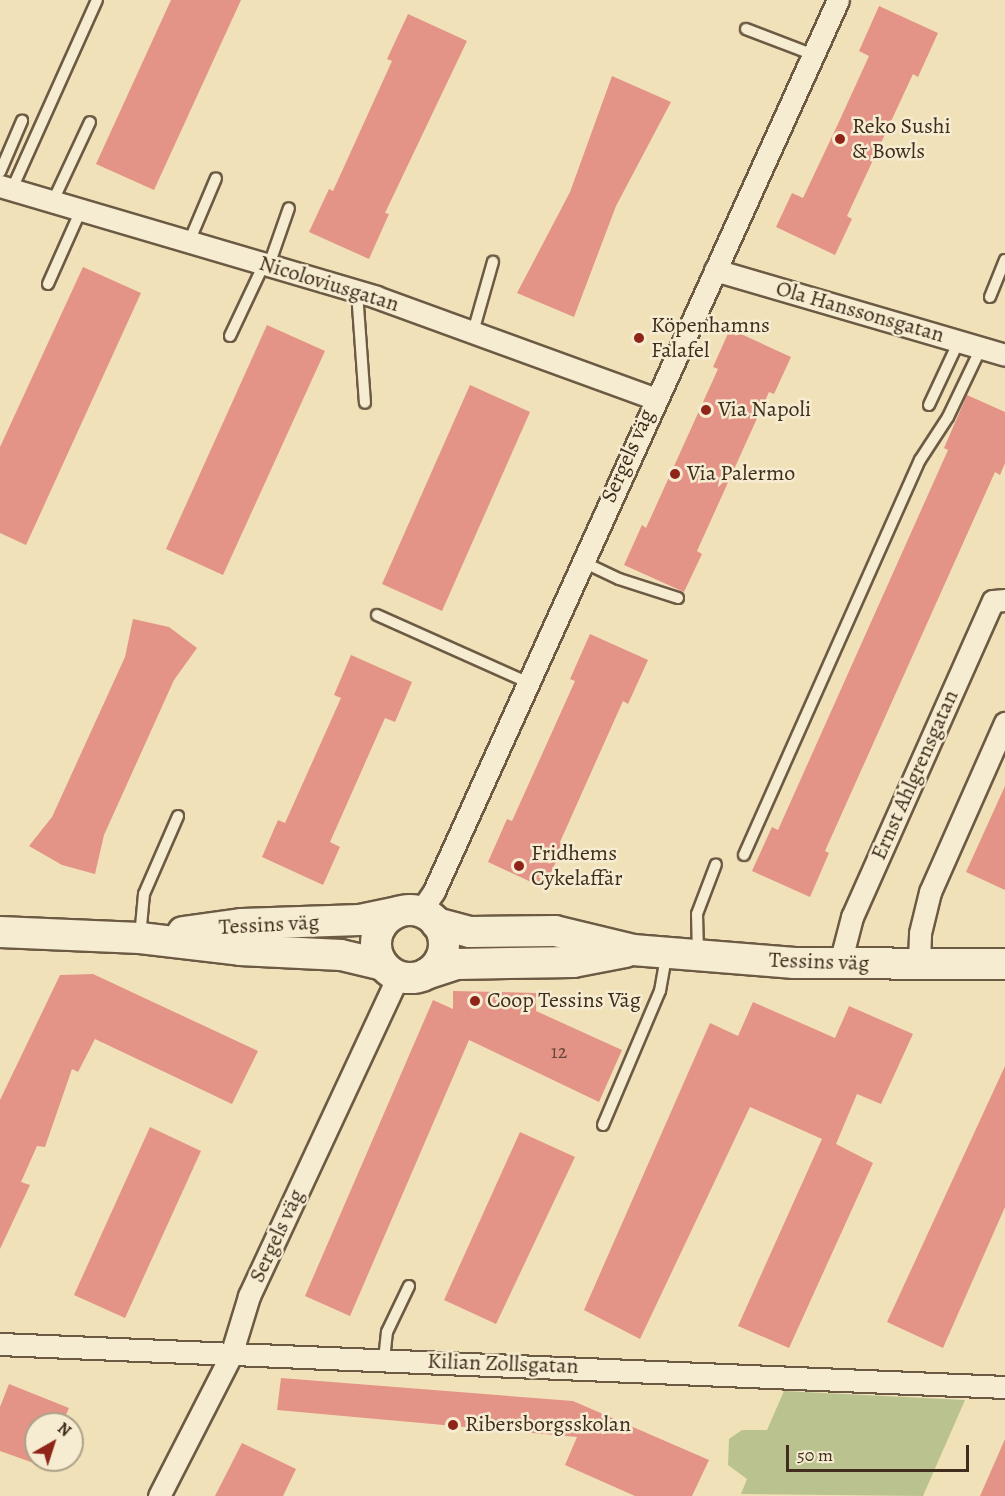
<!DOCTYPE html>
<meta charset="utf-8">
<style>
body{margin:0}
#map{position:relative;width:1005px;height:1496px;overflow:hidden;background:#f0e1b8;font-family:Alegreya,serif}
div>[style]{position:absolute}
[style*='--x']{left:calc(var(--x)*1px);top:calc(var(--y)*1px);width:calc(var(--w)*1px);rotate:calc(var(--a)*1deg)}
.green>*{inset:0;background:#bac38f}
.building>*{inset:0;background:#e49487}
.roads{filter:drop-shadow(2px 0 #6c5a44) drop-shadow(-2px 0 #6c5a44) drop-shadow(0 2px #6c5a44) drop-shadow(0 -2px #6c5a44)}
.lane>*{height:10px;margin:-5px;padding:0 5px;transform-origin:5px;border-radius:5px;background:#f5ecd1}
.street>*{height:21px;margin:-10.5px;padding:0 10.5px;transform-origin:10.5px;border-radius:10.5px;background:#f5ecd1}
.secondary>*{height:30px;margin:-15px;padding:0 15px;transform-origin:15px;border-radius:15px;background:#f5ecd1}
.secondary>.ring{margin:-15px;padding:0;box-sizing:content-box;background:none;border:30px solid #f5ecd1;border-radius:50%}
.dots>*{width:16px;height:16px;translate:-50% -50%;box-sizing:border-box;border:3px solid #f5ecd1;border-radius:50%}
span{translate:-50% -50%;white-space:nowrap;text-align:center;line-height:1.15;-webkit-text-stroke:5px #f5ecd1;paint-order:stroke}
.number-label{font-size:20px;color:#694738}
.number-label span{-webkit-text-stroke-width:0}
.poi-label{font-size:22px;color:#402d1d}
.left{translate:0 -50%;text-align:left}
.street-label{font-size:22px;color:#402d1d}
.north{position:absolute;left:24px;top:1412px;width:60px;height:60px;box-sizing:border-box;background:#f5ecd1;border:2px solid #ada089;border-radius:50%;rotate:39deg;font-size:16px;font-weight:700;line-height:24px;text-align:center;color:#402d1d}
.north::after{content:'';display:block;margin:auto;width:21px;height:27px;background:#8f2418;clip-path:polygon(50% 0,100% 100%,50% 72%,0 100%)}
.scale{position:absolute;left:786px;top:1445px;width:183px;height:27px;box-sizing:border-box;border:3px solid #402d1d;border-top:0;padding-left:8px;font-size:18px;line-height:21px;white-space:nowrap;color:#402d1d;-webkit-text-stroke:4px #f5ecd1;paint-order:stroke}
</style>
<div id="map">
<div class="green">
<div style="clip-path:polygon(784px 1391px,965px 1400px,923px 1496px,741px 1494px,747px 1479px,728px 1465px,729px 1439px,742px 1430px,767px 1430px)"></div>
</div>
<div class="building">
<div style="clip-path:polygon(171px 0,241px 0,154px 190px,96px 164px)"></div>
<div style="clip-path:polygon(879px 6px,938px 33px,918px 77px,913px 74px,847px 216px,852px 219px,835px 255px,776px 227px,792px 193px,803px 198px,837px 126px,869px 56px,859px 51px)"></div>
<div style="clip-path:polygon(408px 14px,467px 41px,385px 213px,389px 214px,369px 259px,309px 232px,329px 189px,333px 191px,392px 61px,387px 59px)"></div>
<div style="clip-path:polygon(612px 76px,671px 102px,616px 206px,574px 317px,517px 293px,570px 192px)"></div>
<div style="clip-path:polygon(83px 267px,141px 293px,26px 545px,0 533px,0 447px)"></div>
<div style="clip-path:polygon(267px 325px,325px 351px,223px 575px,166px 549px)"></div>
<div style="clip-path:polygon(730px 329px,791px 357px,774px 394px,769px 392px,697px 551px,702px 554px,684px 592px,624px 565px,642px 525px,646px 528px,718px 369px,713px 367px)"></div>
<div style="clip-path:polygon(470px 385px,530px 412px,442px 611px,382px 584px)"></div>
<div style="clip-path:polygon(967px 395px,1005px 412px,1005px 463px,1000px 475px,995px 472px,825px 851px,829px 853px,810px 897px,752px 871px,772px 827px,778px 830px,948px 450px,944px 448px)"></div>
<div style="clip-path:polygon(133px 619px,169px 627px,197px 648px,174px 680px,104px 835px,95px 874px,62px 865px,29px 846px,52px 817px,125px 657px)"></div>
<div style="clip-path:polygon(590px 634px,648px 660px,628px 704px,623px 701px,560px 842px,564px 844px,544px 888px,488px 862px,507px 819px,512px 821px,575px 681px,570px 679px)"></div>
<div style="clip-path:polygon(351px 655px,412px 682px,395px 722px,385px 718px,330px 842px,340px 847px,323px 885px,262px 857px,278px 820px,285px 823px,341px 698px,334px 695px)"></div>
<div style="clip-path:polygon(1005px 786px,1005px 890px,966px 872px)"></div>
<div style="clip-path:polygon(93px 974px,258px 1051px,232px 1104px,95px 1039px,78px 1072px,72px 1069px,45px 1147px,37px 1146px,21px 1182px,30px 1185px,0 1249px,0 1100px,60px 975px)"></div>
<div style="clip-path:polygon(453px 991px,536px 993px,536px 1011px,622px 1050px,599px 1102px,469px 1040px,350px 1316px,305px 1296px,433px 1000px,453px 1009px)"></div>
<div style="clip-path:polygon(753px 1002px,835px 1038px,849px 1006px,913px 1034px,881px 1104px,857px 1094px,836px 1144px,873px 1163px,789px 1348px,738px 1326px,822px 1139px,750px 1107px,640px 1339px,584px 1310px,710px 1023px,738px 1036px)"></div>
<div style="clip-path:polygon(1005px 1066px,1005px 1207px,943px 1348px,887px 1322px)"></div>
<div style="clip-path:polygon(150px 1127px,201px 1151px,125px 1318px,74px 1295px)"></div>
<div style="clip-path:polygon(520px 1132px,575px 1157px,496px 1324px,444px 1300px)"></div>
<div style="clip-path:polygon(281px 1378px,573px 1401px,709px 1460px,692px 1496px,635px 1496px,565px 1465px,577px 1437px,277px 1410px)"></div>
<div style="clip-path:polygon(9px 1384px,69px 1408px,62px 1424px,36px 1424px,36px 1460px,47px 1460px,45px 1467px,0 1451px,0 1407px)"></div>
<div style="clip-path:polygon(1005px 1439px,1005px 1496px,980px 1496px)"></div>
<div style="clip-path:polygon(242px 1443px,296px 1469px,283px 1496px,215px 1496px)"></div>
</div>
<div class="roads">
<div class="lane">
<div style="--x:746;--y:29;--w:73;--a:20.9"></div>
<div style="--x:0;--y:172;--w:56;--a:-66.7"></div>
<div style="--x:12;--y:189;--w:207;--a:-65.8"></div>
<div style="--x:53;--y:201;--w:87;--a:-64.9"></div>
<div style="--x:189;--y:242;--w:69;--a:-67.1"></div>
<div style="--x:269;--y:265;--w:60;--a:-70.7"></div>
<div style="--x:48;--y:284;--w:81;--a:-66"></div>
<div style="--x:357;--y:292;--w:111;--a:85.9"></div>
<div style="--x:990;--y:297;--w:40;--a:-68"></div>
<div style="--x:473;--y:332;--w:73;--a:-74.1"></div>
<div style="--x:230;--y:336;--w:80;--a:-64.7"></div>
<div style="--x:929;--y:405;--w:71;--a:-64.9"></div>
<div style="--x:581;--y:561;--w:42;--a:25.3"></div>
<div style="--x:619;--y:579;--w:62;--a:17.9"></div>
<div style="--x:377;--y:615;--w:164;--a:24.1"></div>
<div style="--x:744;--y:855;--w:432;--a:-66"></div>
<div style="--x:920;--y:460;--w:51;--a:-56.9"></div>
<div style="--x:948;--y:417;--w:76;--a:-64.4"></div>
<div style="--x:140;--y:937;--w:43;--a:-84.7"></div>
<div style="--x:144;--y:894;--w:85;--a:-66.4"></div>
<div style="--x:698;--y:954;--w:40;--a:-91.4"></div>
<div style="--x:697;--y:914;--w:53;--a:-69.2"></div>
<div style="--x:603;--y:1125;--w:146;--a:-67"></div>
<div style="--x:660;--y:991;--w:36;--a:-80"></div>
<div style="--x:384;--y:1360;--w:28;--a:-84"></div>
<div style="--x:387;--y:1332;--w:51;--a:-64.4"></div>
</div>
<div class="street">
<div style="--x:0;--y:186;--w:392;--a:16.4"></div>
<div style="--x:376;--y:297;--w:296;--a:20"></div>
<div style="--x:715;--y:270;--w:302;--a:16.3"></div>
<div style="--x:420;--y:912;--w:25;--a:-56"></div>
<div style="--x:434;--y:891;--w:978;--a:-65.61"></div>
<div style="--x:840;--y:963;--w:48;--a:-75.4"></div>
<div style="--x:852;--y:917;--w:346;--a:-66"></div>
<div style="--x:993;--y:601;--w:12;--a:-5"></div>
<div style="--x:919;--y:963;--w:30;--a:-88"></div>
<div style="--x:920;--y:933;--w:42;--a:-76.3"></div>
<div style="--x:930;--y:892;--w:185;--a:-66.1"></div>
<div style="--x:0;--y:1344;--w:1006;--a:2.45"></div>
<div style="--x:159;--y:1496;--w:158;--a:-62.9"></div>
<div style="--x:231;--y:1355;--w:62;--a:-73"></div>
<div style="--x:249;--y:1296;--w:353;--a:-65"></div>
</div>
<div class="secondary">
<div class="ring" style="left:376px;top:910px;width:38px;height:38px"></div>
<div style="--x:436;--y:923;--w:35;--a:15"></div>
<div style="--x:470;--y:932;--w:85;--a:-0.7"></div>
<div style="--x:555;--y:931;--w:80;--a:13.7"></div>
<div style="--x:633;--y:950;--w:162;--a:4.6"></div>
<div style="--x:794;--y:963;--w:211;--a:0.3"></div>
<div style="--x:0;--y:932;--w:140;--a:2.5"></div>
<div style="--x:140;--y:938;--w:101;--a:6.8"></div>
<div style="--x:240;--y:950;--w:101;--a:2.8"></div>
<div style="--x:341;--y:955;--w:43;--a:13.4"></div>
<div style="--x:183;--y:932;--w:60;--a:-7.7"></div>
<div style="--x:242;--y:924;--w:118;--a:-1.9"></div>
<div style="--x:360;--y:920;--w:38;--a:-12"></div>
<div style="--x:426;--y:974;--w:33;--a:-18"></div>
<div style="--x:457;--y:964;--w:116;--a:-1"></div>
<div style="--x:573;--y:962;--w:53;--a:-10.9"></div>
</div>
</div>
<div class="dots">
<div style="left:840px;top:139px;background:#8f2418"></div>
<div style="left:639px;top:338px;background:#8f2418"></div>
<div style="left:706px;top:410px;background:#8f2418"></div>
<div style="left:675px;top:474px;background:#8f2418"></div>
<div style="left:519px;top:866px;background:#8f2418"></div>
<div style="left:475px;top:1001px;background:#8f2418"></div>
<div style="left:453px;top:1425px;background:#8f2418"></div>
</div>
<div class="number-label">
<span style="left:559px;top:1051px">12</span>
</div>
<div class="poi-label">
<span class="left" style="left:852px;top:139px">Reko Sushi<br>&amp; Bowls</span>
<span class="left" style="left:651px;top:338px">Köpenhamns<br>Falafel</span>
<span class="left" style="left:718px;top:410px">Via Napoli</span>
<span class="left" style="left:687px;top:474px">Via Palermo</span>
<span class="left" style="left:531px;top:866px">Fridhems<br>Cykelaffär</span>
<span class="left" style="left:487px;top:1001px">Coop Tessins Väg</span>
<span class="left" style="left:465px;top:1425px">Ribersborgsskolan</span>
</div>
<div class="street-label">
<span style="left:329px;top:284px;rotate:17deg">Nicoloviusgatan</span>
<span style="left:860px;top:312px;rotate:16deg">Ola Hanssonsgatan</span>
<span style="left:628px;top:456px;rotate:-66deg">Sergels väg</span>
<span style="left:915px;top:775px;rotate:-66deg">Ernst Ahlgrensgatan</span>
<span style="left:269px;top:925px;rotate:-3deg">Tessins väg</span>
<span style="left:819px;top:962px;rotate:2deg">Tessins väg</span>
<span style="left:277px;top:1236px;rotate:-65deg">Sergels väg</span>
<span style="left:503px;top:1364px;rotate:2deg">Kilian Zollsgatan</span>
</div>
<div class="north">N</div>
<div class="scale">50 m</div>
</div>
